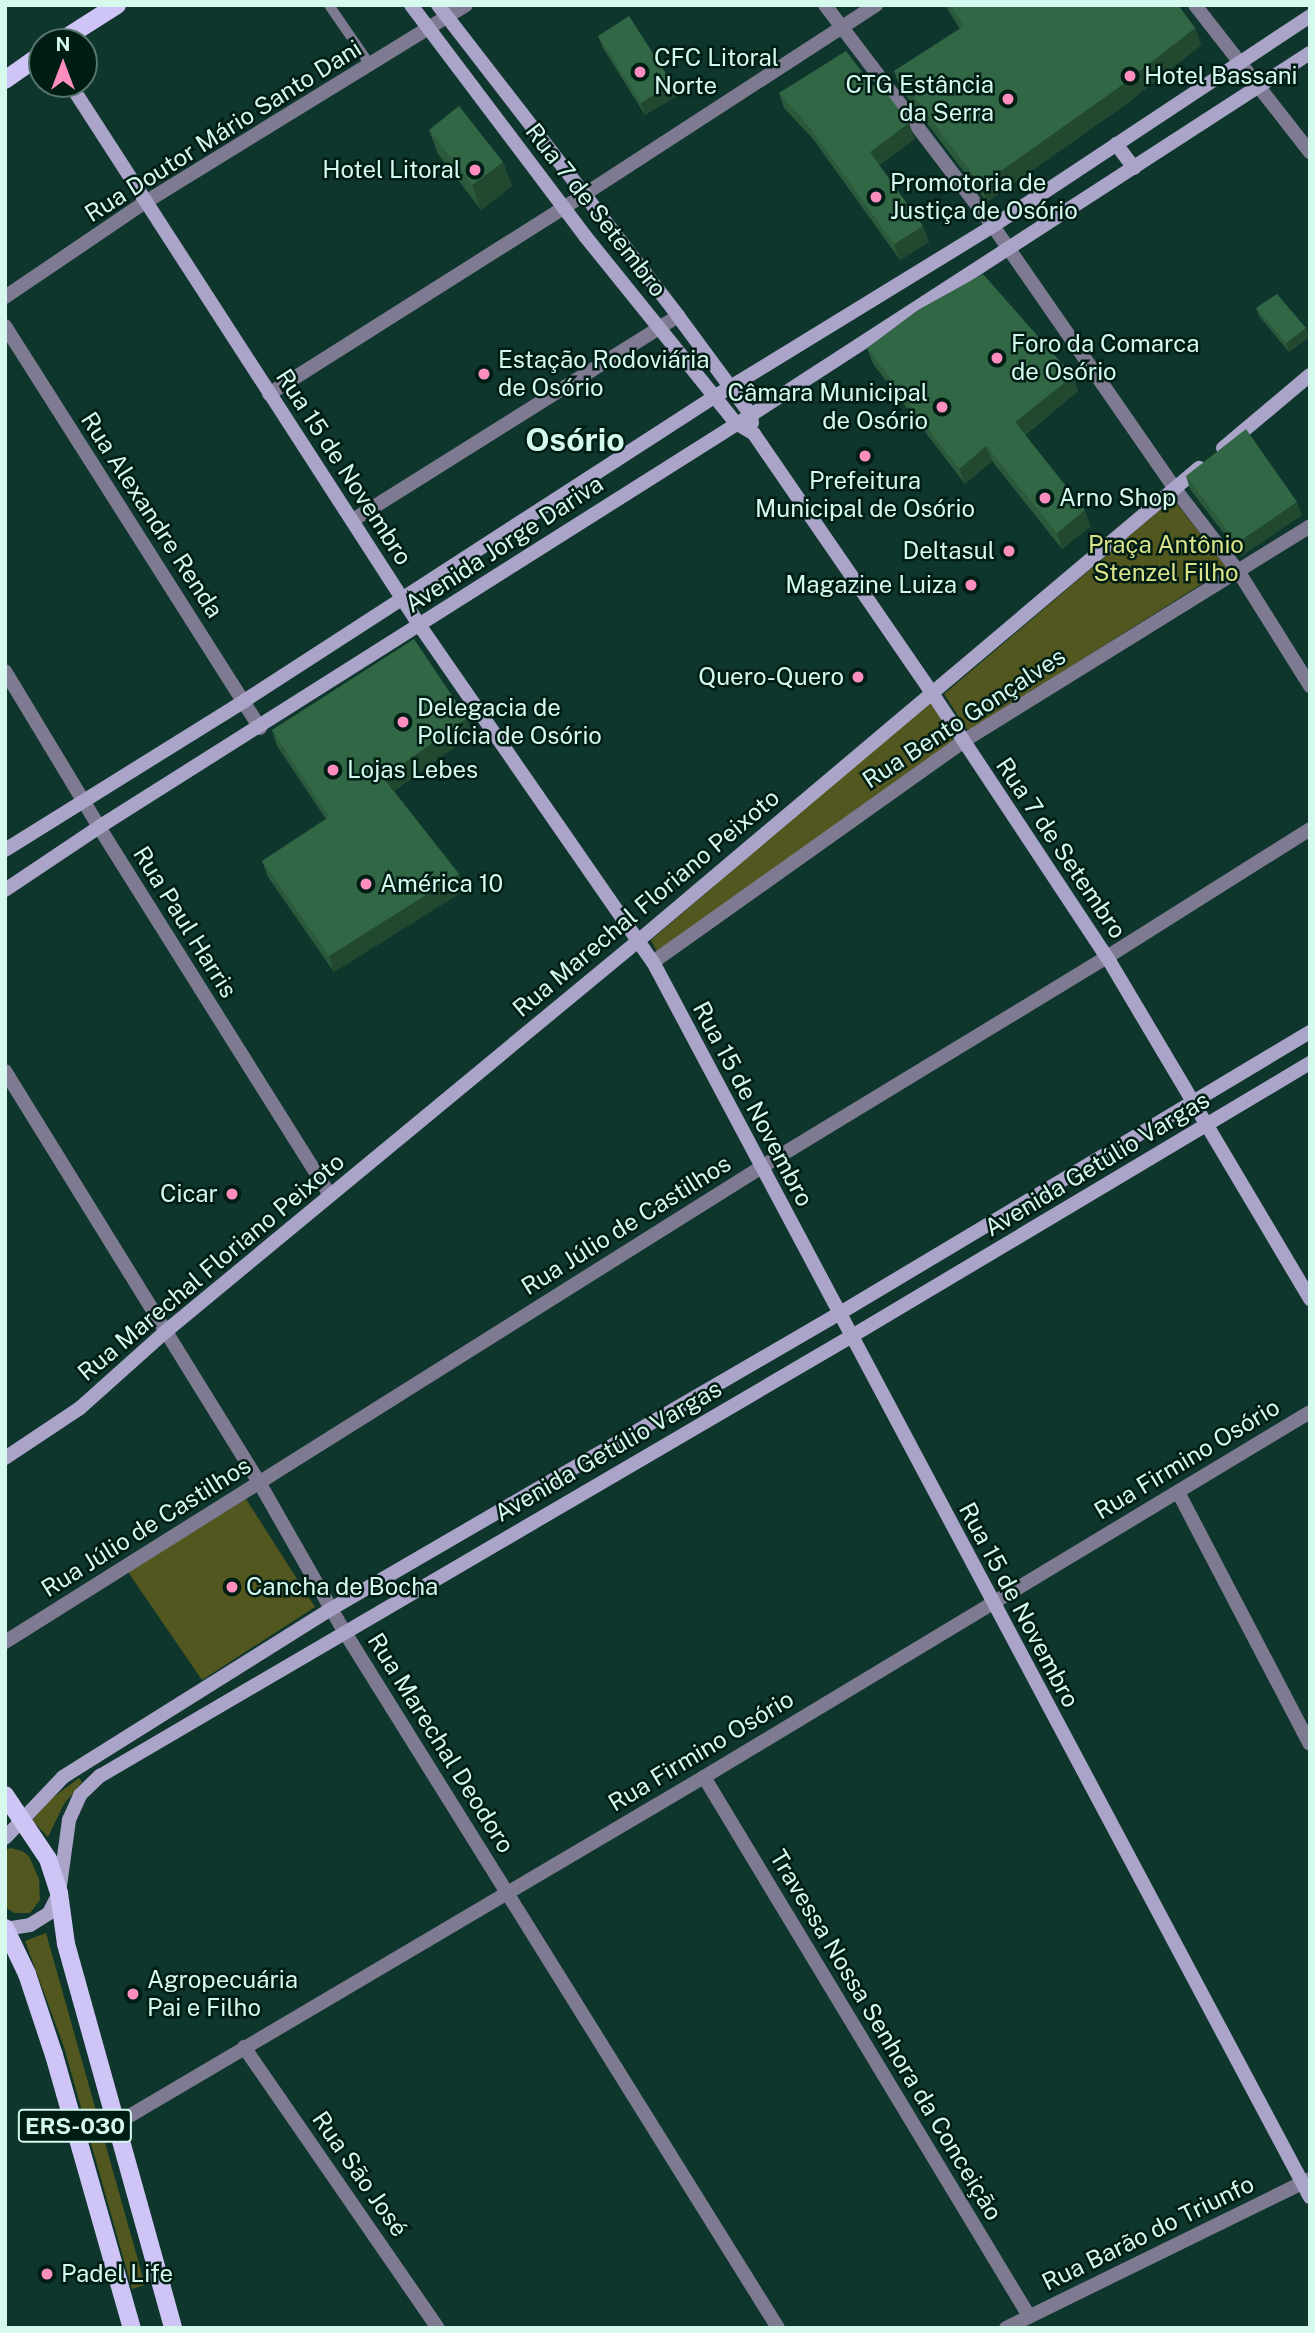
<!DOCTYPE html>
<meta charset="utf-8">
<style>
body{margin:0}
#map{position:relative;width:1315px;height:2333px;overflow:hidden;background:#0f362d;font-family:"Public Sans",sans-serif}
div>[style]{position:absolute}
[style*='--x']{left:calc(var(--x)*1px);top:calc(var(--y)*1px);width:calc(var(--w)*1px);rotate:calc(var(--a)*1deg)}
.green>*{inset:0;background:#52571f}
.lane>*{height:10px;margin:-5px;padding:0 5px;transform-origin:5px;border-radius:5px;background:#7e7a91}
.street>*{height:14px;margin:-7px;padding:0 7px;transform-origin:7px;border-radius:7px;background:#7e7a91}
.secondary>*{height:14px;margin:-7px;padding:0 7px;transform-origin:7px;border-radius:7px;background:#aba4c9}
.primary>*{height:18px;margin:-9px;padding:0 9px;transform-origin:9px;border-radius:9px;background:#cec4f5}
.wall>*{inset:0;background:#2b593b}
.shaded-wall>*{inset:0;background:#234830}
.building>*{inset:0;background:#326745}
.dots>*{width:19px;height:19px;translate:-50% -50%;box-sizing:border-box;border:4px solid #001d15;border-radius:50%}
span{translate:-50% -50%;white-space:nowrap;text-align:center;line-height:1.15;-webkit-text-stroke:5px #001d15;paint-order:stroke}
.shield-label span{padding:2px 5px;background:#001d15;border:2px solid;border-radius:5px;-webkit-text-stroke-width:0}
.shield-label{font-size:23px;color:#d6f9ee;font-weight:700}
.poi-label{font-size:24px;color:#d6f9ee}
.left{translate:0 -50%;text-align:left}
.right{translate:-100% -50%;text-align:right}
.street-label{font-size:24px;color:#d6f9ee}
.park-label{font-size:24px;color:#d9e389}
.district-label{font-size:32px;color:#d6f9ee;font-weight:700}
.frame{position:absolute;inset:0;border:7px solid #d6f9ee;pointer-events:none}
.north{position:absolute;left:28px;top:28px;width:70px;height:70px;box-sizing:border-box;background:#001d15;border:2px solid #56756c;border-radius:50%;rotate:0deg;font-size:19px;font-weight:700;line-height:28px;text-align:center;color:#d6f9ee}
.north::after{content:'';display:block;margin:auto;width:24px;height:32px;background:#fe8ebe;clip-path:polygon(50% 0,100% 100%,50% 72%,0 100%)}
</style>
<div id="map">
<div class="green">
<div style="clip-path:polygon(1173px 499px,1227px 568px,968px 731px,944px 694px)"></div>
<div style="clip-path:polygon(930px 701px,955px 742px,657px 952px,651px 940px)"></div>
<div style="clip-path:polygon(246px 1499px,315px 1607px,202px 1680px,128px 1572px)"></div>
<div style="clip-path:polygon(79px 1778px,82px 1782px,64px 1804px,48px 1837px,32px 1820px,51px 1799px)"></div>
<div style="clip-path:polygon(11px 1848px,22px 1851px,29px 1856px,39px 1879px,40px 1900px,30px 1913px,14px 1913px,5px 1907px,5px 1850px)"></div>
<div style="clip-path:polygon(46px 1933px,145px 2285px,132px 2289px,64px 2047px,25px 1941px)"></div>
</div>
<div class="lane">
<div style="--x:329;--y:5;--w:74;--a:55.5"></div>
</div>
<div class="street">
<div style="--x:825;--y:5;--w:278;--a:52.8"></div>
<div style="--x:993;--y:226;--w:320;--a:55.3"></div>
<div style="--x:1175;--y:489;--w:103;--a:52.5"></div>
<div style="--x:1238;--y:571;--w:136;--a:57.9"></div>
<div style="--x:1195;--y:5;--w:187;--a:52"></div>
<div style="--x:5;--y:297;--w:168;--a:-34.1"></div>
<div style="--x:144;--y:203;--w:378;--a:-31.6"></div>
<div style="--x:5;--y:326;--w:476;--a:57.6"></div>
<div style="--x:269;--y:394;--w:350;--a:-32.3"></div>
<div style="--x:565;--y:207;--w:371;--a:-33"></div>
<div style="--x:353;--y:520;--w:384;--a:-32.1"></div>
<div style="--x:5;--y:671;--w:182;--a:58.9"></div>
<div style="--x:99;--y:827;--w:434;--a:57.9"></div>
<div style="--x:653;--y:962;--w:379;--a:-35.4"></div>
<div style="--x:962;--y:742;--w:410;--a:-31.8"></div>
<div style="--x:5;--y:1071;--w:485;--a:58.3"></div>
<div style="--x:260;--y:1484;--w:169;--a:60.3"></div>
<div style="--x:344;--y:1631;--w:821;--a:58.09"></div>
<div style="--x:1178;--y:1492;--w:284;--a:62.4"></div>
<div style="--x:5;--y:1642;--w:891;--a:-32.12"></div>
<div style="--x:760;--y:1168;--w:406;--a:-31.3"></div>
<div style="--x:1107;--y:957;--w:240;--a:-32.2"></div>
<div style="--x:704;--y:1777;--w:629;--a:58.91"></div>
<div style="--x:244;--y:2047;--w:341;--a:55.4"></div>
<div style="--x:114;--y:2125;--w:685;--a:-30.53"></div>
<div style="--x:704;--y:1777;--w:707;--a:-31.06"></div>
<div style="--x:1006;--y:2328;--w:339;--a:-26.1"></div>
</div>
<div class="secondary">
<div style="--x:411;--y:5;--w:289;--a:53"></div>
<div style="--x:585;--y:236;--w:240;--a:51.1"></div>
<div style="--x:736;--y:423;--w:21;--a:31"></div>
<div style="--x:754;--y:434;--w:314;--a:55.5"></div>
<div style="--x:932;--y:693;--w:317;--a:56.5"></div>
<div style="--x:1107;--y:957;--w:398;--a:59.3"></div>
<div style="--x:438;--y:5;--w:393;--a:52.3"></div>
<div style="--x:678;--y:316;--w:123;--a:53.6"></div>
<div style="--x:751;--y:415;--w:8;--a:83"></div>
<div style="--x:70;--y:84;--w:645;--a:57.15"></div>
<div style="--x:420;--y:626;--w:409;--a:55.3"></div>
<div style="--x:653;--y:962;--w:1399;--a:61.99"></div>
<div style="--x:1116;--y:144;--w:30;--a:53"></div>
<div style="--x:1223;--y:448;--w:114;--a:-40"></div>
<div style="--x:5;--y:850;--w:282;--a:-31.9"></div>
<div style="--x:244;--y:701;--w:560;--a:-32.9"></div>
<div style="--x:714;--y:397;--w:327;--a:-31.5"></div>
<div style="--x:993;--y:226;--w:380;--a:-33.5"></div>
<div style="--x:5;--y:890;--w:113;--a:-33.8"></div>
<div style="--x:99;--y:827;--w:771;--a:-32.29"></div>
<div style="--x:751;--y:415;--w:666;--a:-32.93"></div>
<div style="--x:5;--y:1458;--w:90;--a:-33.7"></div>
<div style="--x:80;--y:1408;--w:114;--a:-41.8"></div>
<div style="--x:165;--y:1332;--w:614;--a:-39.58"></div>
<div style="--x:638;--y:941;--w:734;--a:-40.14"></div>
<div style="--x:5;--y:1838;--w:84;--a:-46.4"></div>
<div style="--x:63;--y:1777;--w:316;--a:-32.1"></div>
<div style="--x:331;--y:1609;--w:589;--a:-30.18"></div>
<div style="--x:840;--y:1313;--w:548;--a:-30.87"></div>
<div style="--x:5;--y:1929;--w:25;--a:-9"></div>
<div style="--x:30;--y:1925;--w:22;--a:-32"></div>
<div style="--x:49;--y:1913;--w:22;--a:-63"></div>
<div style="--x:59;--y:1893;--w:74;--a:-82.2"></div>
<div style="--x:69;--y:1820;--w:27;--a:-66"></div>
<div style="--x:80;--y:1795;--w:28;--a:-44"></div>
<div style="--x:100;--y:1776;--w:871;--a:-30.33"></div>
<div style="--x:852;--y:1336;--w:533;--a:-30.8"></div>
</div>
<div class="primary">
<div style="--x:59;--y:42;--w:69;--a:-32.5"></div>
<div style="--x:5;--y:80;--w:45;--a:-35.1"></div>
<div style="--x:5;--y:1795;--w:77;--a:56.1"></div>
<div style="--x:48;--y:1859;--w:36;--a:72"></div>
<div style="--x:59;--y:1893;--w:51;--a:82.2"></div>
<div style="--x:66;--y:1944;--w:399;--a:74.4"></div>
<div style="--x:5;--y:1928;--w:51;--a:64.4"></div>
<div style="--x:27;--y:1974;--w:85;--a:71.6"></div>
<div style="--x:54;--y:2055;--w:284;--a:74.1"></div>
</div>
<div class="wall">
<div style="clip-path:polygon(945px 5px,1178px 5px,1195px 28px,1201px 45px,1125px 105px,987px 202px,900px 88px,894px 71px,960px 29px)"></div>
<div style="clip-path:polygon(598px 36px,672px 83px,677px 96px,645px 115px,603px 48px)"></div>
<div style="clip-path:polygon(779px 93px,915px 139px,879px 165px,929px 242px,900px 260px,813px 139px,784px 108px)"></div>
<div style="clip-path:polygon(429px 130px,503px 162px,512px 186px,481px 210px,438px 154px)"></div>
<div style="clip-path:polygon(1256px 308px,1306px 328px,1309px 337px,1289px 352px,1259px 316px)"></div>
<div style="clip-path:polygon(867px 348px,1078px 391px,1025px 435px,1091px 526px,1062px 549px,992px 461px,965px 484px,873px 364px)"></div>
<div style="clip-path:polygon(1186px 476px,1302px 515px,1241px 556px,1190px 489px)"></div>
<div style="clip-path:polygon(272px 730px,473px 734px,394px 791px,459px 874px,465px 890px,334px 972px,268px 877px,262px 861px,326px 819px,277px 746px)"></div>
</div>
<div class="shaded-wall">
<div style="clip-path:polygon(1195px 28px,1201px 45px,1125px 105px,987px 202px,981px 185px)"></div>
<div style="clip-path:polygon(672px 83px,677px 96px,645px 115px,641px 103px)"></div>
<div style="clip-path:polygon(909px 123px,915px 139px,876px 168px,870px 152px)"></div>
<div style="clip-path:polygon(503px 162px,512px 186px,481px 210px,472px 185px)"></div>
<div style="clip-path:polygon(923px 226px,929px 242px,900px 260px,894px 244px)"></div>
<div style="clip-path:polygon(1306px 328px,1309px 337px,1289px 352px,1286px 343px)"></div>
<div style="clip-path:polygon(1073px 376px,1078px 391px,1020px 438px,1015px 422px)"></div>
<div style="clip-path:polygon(986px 446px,992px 461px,965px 484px,959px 469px)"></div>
<div style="clip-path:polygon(1297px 502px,1302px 515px,1241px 556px,1237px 543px)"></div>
<div style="clip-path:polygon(1085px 510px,1091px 526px,1062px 549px,1057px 533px)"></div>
<div style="clip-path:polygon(467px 718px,473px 734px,389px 794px,383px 778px)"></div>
<div style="clip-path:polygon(459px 874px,465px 890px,334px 972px,329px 956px)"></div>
</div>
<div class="building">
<div style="clip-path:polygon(950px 5px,1178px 5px,1195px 28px,1118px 88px,981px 185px,894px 71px,964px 26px)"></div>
<div style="clip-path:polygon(629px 16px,672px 83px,641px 103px,598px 36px)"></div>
<div style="clip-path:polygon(846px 51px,873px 86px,878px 82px,909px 123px,870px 152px,923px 226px,894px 244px,807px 124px,779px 93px)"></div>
<div style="clip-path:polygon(459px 106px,503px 162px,472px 185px,429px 130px)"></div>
<div style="clip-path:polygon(983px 274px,1073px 376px,1015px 422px,1085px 510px,1057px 533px,986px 446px,959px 469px,867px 348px,918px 310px)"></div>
<div style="clip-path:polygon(1277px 294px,1306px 328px,1286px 343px,1256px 308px)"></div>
<div style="clip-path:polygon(1246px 429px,1297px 502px,1237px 543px,1186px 476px)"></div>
<div style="clip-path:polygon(414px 639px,467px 718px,383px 778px,459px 874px,329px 956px,262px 861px,329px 817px,272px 730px)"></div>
</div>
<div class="dots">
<div style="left:640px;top:72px;background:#fe8ebe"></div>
<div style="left:1130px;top:76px;background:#fe8ebe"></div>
<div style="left:1008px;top:99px;background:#fe8ebe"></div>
<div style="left:475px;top:170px;background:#fe8ebe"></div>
<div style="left:876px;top:197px;background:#fe8ebe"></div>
<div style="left:997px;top:358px;background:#fe8ebe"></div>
<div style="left:484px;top:374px;background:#fe8ebe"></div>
<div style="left:942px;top:407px;background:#fe8ebe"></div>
<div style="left:865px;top:456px;background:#fe8ebe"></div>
<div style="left:1045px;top:498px;background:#fe8ebe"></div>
<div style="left:1009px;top:551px;background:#fe8ebe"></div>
<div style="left:971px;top:585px;background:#fe8ebe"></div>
<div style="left:858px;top:677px;background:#fe8ebe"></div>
<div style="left:403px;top:722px;background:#fe8ebe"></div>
<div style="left:333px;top:770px;background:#fe8ebe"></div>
<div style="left:366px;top:884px;background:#fe8ebe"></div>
<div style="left:232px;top:1194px;background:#fe8ebe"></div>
<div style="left:232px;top:1587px;background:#fe8ebe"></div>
<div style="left:133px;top:1994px;background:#fe8ebe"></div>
<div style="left:47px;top:2274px;background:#fe8ebe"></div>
</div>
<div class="shield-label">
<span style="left:75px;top:2126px">ERS-030</span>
</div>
<div class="poi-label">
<span class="left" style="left:654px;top:72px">CFC Litoral<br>Norte</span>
<span class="left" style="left:1144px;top:76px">Hotel Bassani</span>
<span class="right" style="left:994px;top:99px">CTG Estância<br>da Serra</span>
<span class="right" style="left:461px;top:170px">Hotel Litoral</span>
<span class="left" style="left:890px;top:197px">Promotoria de<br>Justiça de Osório</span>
<span class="left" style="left:1011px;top:358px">Foro da Comarca<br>de Osório</span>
<span class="left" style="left:498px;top:374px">Estação Rodoviária<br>de Osório</span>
<span class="right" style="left:928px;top:407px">Câmara Municipal<br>de Osório</span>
<span style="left:865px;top:495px">Prefeitura<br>Municipal de Osório</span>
<span class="left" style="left:1059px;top:498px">Arno Shop</span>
<span class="right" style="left:995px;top:551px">Deltasul</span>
<span class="right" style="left:957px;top:585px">Magazine Luiza</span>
<span class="right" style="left:844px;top:677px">Quero-Quero</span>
<span class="left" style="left:417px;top:722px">Delegacia de<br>Polícia de Osório</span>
<span class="left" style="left:347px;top:770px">Lojas Lebes</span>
<span class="left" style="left:380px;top:884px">América 10</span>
<span class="right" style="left:218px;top:1194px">Cicar</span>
<span class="left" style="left:246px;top:1587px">Cancha de Bocha</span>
<span class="left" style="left:147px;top:1994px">Agropecuária<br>Pai e Filho</span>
<span class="left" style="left:61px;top:2274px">Padel Life</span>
</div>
<div class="street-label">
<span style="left:223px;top:131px;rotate:-32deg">Rua Doutor Mário Santo Dani</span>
<span style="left:596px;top:210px;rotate:52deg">Rua 7 de Setembro</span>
<span style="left:344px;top:467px;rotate:57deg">Rua 15 de Novembro</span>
<span style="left:152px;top:515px;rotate:57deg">Rua Alexandre Renda</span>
<span style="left:504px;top:544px;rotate:-33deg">Avenida Jorge Dariva</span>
<span style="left:964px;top:718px;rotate:-33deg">Rua Bento Gonçalves</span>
<span style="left:1061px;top:848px;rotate:56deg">Rua 7 de Setembro</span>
<span style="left:646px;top:903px;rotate:-40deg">Rua Marechal Floriano Peixoto</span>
<span style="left:185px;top:922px;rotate:58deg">Rua Paul Harris</span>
<span style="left:753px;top:1104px;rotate:62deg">Rua 15 de Novembro</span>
<span style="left:1097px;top:1164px;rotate:-31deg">Avenida Getúlio Vargas</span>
<span style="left:626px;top:1225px;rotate:-32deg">Rua Júlio de Castilhos</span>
<span style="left:211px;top:1267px;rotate:-40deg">Rua Marechal Floriano Peixoto</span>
<span style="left:608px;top:1451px;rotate:-30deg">Avenida Getúlio Vargas</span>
<span style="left:1187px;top:1459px;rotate:-31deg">Rua Firmino Osório</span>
<span style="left:146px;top:1527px;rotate:-32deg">Rua Júlio de Castilhos</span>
<span style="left:1019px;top:1605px;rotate:62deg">Rua 15 de Novembro</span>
<span style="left:441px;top:1743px;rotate:58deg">Rua Marechal Deodoro</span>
<span style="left:701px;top:1751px;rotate:-31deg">Rua Firmino Osório</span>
<span style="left:886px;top:2035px;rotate:59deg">Travessa Nossa Senhora da Conceição</span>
<span style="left:360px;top:2174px;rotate:55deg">Rua São José</span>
<span style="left:1148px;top:2233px;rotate:-26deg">Rua Barão do Triunfo</span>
</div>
<div class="park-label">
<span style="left:1166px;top:559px">Praça Antônio<br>Stenzel Filho</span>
</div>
<div class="district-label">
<span style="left:575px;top:440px">Osório</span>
</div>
<div class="frame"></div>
<div class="north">N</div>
</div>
